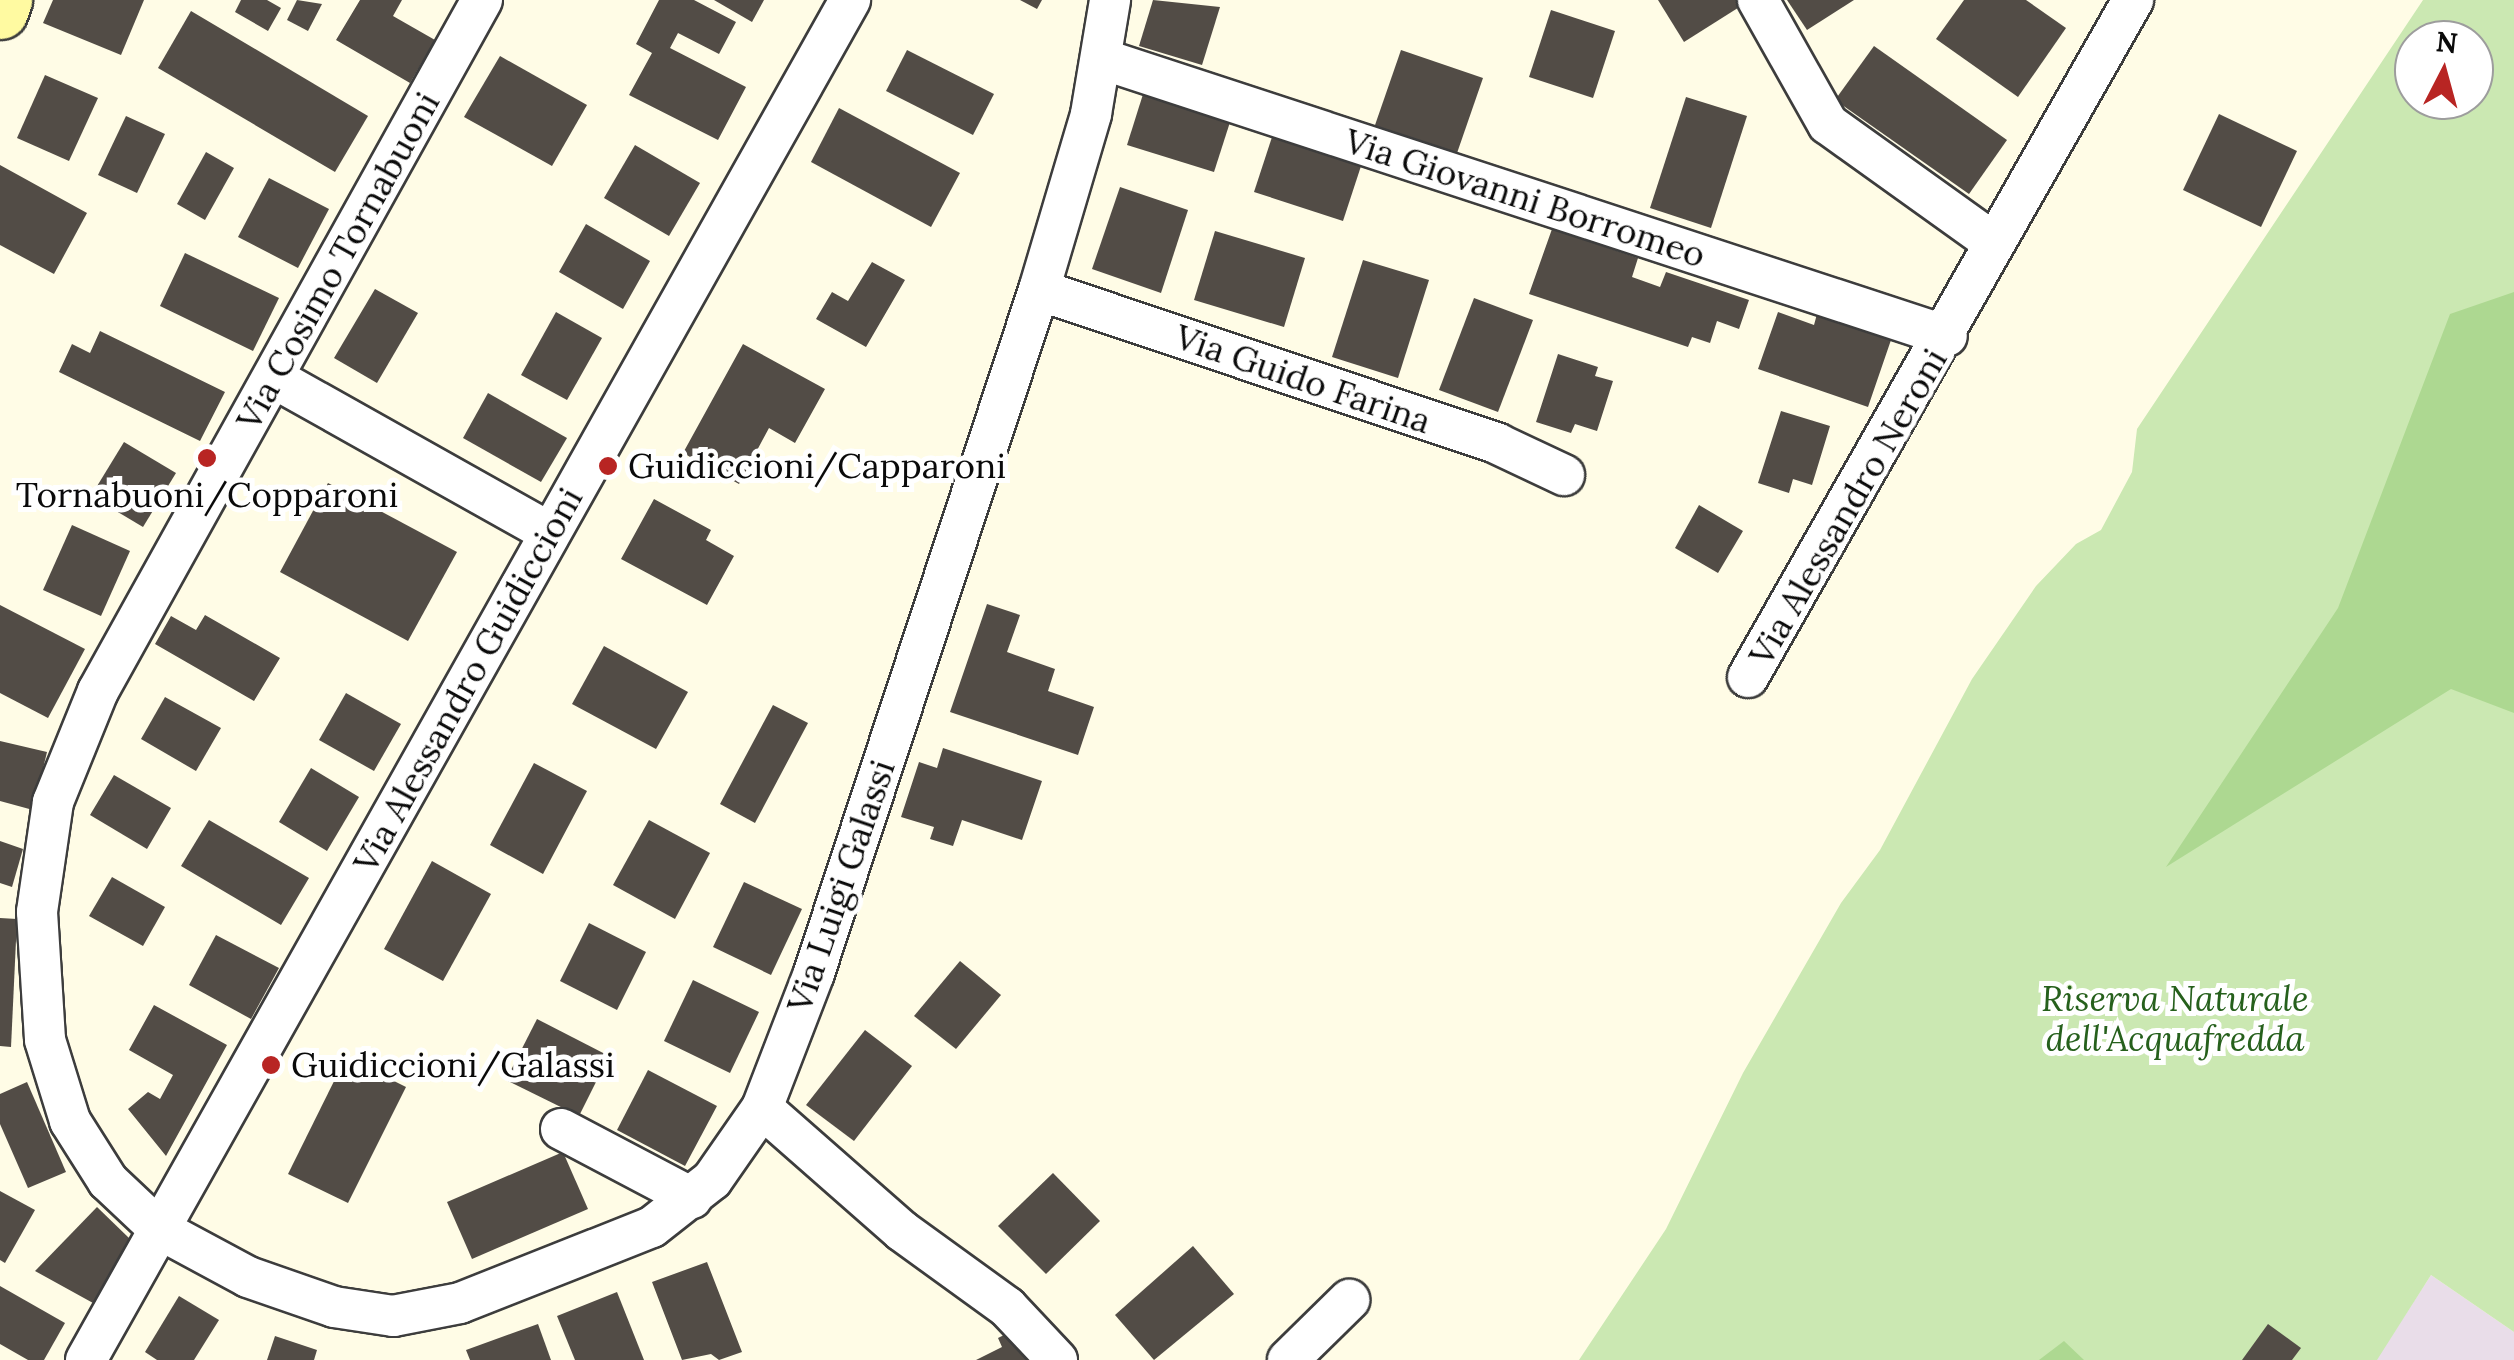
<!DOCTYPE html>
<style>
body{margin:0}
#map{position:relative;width:2514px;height:1360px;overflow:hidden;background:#fffce6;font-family:Lora,serif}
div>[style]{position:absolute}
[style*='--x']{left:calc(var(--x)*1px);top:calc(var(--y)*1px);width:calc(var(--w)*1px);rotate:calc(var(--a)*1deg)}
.industrial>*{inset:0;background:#e9dde9}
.green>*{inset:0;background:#cbe8b2}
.forest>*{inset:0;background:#add891}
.building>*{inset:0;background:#524c46}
.roads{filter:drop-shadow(2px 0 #3d3d3d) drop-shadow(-2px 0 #3d3d3d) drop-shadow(0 2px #3d3d3d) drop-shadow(0 -2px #3d3d3d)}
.street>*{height:40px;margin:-20px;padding:0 20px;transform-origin:20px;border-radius:20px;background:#fff}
.secondary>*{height:55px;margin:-27.5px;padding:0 27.5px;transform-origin:27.5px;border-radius:27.5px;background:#fffaa1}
.dots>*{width:28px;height:28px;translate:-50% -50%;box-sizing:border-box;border:5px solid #fff;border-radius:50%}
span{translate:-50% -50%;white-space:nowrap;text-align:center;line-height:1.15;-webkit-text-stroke:10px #fff;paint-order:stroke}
.street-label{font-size:35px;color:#0a0a0a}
.poi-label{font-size:35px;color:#0a0a0a}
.left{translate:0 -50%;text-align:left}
.park-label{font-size:35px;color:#26601c;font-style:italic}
.north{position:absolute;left:2394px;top:20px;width:100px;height:100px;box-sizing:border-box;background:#fff;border:2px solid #9d9d9d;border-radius:50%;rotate:6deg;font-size:28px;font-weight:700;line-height:40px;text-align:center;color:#0a0a0a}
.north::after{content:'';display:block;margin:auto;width:35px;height:45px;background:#b82523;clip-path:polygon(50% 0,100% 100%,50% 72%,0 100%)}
</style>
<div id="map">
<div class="industrial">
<div style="clip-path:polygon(2431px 1275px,2514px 1332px,2514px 1360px,2376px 1360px)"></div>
</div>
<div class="green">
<div style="clip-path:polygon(evenodd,2423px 0,2514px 0,2514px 1332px,2431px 1275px,2377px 1360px,1579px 1360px,1666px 1229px,1743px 1073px,1841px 903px,1880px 850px,1972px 679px,2036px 586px,2076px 544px,2101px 530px,2132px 472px,2137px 429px,2423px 0,2414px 40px,2474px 40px,2474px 100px,2414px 100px,2414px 40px)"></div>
</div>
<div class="forest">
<div style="clip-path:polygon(2514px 292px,2514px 713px,2451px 689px,2166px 867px,2338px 608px,2450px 314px)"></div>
<div style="clip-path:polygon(2064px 1341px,2084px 1360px,2039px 1360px)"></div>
</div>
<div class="building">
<div style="clip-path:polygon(53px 0,144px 0,121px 55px,43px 23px)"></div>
<div style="clip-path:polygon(241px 0,267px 0,281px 8px,268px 31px,235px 12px)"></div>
<div style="clip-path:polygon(297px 0,322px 4px,308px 31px,287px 20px)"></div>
<div style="clip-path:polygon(360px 0,402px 0,393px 16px,435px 40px,410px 83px,336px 40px)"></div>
<div style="clip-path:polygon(659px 0,694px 0,736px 22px,719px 54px,678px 33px,670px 48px,746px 87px,718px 140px,629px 95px,652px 53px,636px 44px)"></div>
<div style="clip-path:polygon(714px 0,764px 0,752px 22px)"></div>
<div style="clip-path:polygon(1020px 0,1042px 0,1037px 9px)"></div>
<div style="clip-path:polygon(1153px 0,1220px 7px,1202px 65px,1139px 46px)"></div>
<div style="clip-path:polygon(1658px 0,1737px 0,1741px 6px,1684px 42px)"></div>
<div style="clip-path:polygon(1787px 0,1854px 0,1807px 30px)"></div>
<div style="clip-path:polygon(1964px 0,2026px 0,2066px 28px,2018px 97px,1936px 39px)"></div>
<div style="clip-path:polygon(1551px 10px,1615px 31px,1593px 98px,1529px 77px)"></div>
<div style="clip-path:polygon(191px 11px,368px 116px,335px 172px,158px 68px)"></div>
<div style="clip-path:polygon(1874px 46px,2007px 140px,1969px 194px,1835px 100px)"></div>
<div style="clip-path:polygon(907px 50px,994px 94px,973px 135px,886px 91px)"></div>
<div style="clip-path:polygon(1401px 50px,1483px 78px,1456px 156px,1374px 128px)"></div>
<div style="clip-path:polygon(500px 56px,587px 105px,552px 166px,464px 117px)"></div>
<div style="clip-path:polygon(45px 75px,98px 98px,69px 161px,17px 138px)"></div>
<div style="clip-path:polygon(1144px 91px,1231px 119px,1214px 172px,1127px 145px)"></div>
<div style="clip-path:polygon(1686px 97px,1747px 116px,1711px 228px,1650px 208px)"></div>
<div style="clip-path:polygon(839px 108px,960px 173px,931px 227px,811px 162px)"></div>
<div style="clip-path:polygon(2219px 114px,2297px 151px,2261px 227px,2183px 190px)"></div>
<div style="clip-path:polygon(126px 116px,165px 134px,137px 193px,98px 175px)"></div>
<div style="clip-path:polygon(1273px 134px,1362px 163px,1343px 221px,1254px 192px)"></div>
<div style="clip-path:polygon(635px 145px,700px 183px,669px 236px,604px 198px)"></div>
<div style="clip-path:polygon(206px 152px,234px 168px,205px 220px,177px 204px)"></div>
<div style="clip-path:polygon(0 165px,87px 213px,54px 274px,0 245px)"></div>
<div style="clip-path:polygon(269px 178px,329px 209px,298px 268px,238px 237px)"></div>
<div style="clip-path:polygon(1120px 187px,1188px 210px,1161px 293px,1092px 269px)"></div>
<div style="clip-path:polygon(586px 224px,650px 261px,623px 309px,559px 272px)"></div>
<div style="clip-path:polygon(1552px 229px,1638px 258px,1632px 277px,1660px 287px,1666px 272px,1749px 300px,1739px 329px,1717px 321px,1710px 343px,1692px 337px,1688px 347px,1529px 294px)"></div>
<div style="clip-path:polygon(1215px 231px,1305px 258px,1284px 327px,1194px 300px)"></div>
<div style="clip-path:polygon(185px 253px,279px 298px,253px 351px,160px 306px)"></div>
<div style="clip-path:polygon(1363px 260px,1429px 280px,1398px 378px,1332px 357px)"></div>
<div style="clip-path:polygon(872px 262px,905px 280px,866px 347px,816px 319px,832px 292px,848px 301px)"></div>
<div style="clip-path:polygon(375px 289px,418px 313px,377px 383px,334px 358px)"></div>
<div style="clip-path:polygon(1474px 298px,1533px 320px,1498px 412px,1439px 390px)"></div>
<div style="clip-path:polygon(556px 312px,602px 338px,567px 400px,521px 375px)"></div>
<div style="clip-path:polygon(1778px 312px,1814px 325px,1817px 314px,1891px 340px,1868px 407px,1758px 369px)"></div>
<div style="clip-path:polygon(100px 331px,225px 392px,200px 441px,59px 372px,72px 344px,90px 353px)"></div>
<div style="clip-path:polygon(743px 344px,825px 389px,795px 443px,769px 428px,739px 484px,683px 453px)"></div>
<div style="clip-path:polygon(1558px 354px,1598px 367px,1595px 376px,1613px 381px,1597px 431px,1575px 424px,1571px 433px,1536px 422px)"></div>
<div style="clip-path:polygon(488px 393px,567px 438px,541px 482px,463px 438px)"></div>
<div style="clip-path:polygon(1781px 411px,1830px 426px,1812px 485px,1793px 479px,1789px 493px,1758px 483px)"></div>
<div style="clip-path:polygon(124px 442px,176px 473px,143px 527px,91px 496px)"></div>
<div style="clip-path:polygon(328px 483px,457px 552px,408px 641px,280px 572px)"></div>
<div style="clip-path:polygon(654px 499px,711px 530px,706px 540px,734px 556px,707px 605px,621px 559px)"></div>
<div style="clip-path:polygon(1699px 505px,1743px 531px,1718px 573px,1675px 548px)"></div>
<div style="clip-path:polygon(72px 525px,130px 551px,101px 616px,43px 590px)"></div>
<div style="clip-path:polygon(987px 604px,1020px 615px,1007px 652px,1055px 669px,1048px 691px,1094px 707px,1078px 755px,950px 712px)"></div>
<div style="clip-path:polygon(0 605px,85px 649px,48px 718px,0 693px)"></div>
<div style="clip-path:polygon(205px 615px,280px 658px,254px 701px,155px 644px,171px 616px,196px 630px)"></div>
<div style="clip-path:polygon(604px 646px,688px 692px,656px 749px,572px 704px)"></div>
<div style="clip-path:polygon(346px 693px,401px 724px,374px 771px,319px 740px)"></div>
<div style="clip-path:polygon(165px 697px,221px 728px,196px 771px,141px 739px)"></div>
<div style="clip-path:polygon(773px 705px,808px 723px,755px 823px,720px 804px)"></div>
<div style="clip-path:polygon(0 741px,47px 752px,33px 810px,0 801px)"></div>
<div style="clip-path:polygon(943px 748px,1042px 781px,1022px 840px,962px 820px,953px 846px,930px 839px,934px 827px,901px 817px,919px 762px,937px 768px)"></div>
<div style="clip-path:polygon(534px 763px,587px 791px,543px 874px,490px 845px)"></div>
<div style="clip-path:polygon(311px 768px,359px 797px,327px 851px,279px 822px)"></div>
<div style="clip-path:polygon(114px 775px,171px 808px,147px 849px,90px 815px)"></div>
<div style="clip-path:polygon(209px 820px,309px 878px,281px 925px,181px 866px)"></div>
<div style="clip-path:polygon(649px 820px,710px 853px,675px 919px,613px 885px)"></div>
<div style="clip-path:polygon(0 841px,23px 849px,12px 887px,0 883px)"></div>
<div style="clip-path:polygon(432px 861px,491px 894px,443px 981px,384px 949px)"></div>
<div style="clip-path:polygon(112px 877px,165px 907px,143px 946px,89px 916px)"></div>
<div style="clip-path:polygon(744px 882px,802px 909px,771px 975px,713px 947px)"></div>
<div style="clip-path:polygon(0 918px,17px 919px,11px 1047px,0 1046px)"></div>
<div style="clip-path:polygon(589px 923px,646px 952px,617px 1010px,560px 981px)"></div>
<div style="clip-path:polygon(216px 935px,279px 968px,251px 1019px,189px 985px)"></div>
<div style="clip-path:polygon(960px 961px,1001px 995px,956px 1049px,914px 1016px)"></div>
<div style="clip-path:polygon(693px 980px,759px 1012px,730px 1073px,664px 1041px)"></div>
<div style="clip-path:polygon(154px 1005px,227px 1045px,166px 1156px,128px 1109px,148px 1092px,160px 1099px,173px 1075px,129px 1050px)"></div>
<div style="clip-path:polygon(537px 1019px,609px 1056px,579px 1116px,506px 1080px)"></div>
<div style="clip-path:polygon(865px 1030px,912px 1066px,854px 1141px,806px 1105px)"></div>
<div style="clip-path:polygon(346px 1057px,406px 1087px,348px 1203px,288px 1174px)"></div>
<div style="clip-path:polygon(648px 1070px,717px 1106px,685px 1166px,617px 1130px)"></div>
<div style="clip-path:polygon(27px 1082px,66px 1172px,28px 1188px,0 1124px,0 1094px)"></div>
<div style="clip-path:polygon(563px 1152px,588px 1209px,472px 1259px,447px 1202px)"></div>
<div style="clip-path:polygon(1053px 1173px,1100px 1221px,1046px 1274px,998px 1226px)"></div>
<div style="clip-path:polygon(0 1191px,35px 1210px,5px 1263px,0 1260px)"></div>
<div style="clip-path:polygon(97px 1207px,130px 1239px,93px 1303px,35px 1271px)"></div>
<div style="clip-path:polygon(1193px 1246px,1234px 1294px,1154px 1360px,1115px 1315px)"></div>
<div style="clip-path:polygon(707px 1262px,742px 1352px,719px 1360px,711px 1354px,682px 1360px,652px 1282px)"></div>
<div style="clip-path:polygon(0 1286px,65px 1323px,44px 1360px,28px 1360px,0 1344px)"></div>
<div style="clip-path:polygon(617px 1292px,644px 1360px,575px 1360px,557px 1316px)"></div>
<div style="clip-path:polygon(179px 1296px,219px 1320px,194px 1360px,157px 1360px,145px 1352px)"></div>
<div style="clip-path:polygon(538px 1324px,551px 1360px,470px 1360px,466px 1350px)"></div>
<div style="clip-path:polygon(2268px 1324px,2301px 1348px,2292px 1360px,2242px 1360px)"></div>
<div style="clip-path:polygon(1020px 1327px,1037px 1360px,976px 1360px,1002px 1347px,998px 1338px)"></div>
<div style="clip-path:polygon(275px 1336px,317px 1350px,314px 1360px,267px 1360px)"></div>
</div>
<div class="roads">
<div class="street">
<div style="--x:482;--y:0;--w:791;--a:119.06"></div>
<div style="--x:98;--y:691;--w:120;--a:112.1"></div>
<div style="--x:53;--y:802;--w:111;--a:98.3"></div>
<div style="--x:37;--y:912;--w:128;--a:86.4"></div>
<div style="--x:45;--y:1040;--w:85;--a:72.8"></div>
<div style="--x:70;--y:1121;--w:71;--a:57.7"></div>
<div style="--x:108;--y:1181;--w:70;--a:43.3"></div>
<div style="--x:159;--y:1229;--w:101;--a:28.3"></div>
<div style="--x:248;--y:1277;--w:91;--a:19.2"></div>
<div style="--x:334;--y:1307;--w:60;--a:8.7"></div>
<div style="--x:393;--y:1316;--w:68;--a:-11"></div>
<div style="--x:460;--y:1303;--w:206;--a:-21.6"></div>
<div style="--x:652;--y:1227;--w:76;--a:-38.1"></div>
<div style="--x:712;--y:1180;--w:88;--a:-55.2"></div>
<div style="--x:762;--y:1108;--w:145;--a:-68.9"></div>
<div style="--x:814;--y:973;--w:719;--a:-71.77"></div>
<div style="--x:1039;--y:290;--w:184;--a:-73.5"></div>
<div style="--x:1091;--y:114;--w:116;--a:-80.5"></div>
<div style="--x:1758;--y:0;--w:142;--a:60.6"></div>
<div style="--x:1828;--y:124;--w:203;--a:35.6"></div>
<div style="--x:1102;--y:59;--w:889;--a:18.15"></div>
<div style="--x:1039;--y:290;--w:484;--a:18.5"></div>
<div style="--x:1498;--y:444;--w:73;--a:25.2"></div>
<div style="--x:274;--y:378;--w:314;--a:29.3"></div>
<div style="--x:1748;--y:677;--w:779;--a:-60.37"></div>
<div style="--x:762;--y:1108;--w:186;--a:41.3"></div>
<div style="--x:902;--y:1231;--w:130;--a:35.9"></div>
<div style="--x:1007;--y:1307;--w:73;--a:46.7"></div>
<div style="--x:561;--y:1129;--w:148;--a:27.8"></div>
<div style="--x:86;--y:1360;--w:1560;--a:-60.67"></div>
<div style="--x:1288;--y:1360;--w:86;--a:-44.5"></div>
</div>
<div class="secondary">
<div style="--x:0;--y:11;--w:12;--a:-70"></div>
</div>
</div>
<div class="dots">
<div style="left:207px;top:458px;background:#b82523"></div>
<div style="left:608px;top:466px;background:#b82523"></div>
<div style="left:271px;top:1065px;background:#b82523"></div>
</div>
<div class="street-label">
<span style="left:1525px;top:198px;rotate:18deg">Via Giovanni Borromeo</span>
<span style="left:338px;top:261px;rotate:-61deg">Via Cosimo Tornabuoni</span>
<span style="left:1303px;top:379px;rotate:19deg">Via Guido Farina</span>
<span style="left:1848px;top:507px;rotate:-60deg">Via Alessandro Neroni</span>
<span style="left:468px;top:680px;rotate:-61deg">Via Alessandro Guidiccioni</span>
<span style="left:841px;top:886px;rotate:-71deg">Via Luigi Galassi</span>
</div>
<div class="poi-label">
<span class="left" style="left:628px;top:466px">Guidiccioni/Capparoni</span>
<span style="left:207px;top:495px">Tornabuoni/Copparoni</span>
<span class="left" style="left:291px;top:1065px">Guidiccioni/Galassi</span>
</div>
<div class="park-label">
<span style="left:2175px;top:1019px">Riserva Naturale<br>dell'Acquafredda</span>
</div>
<div class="north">N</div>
</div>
